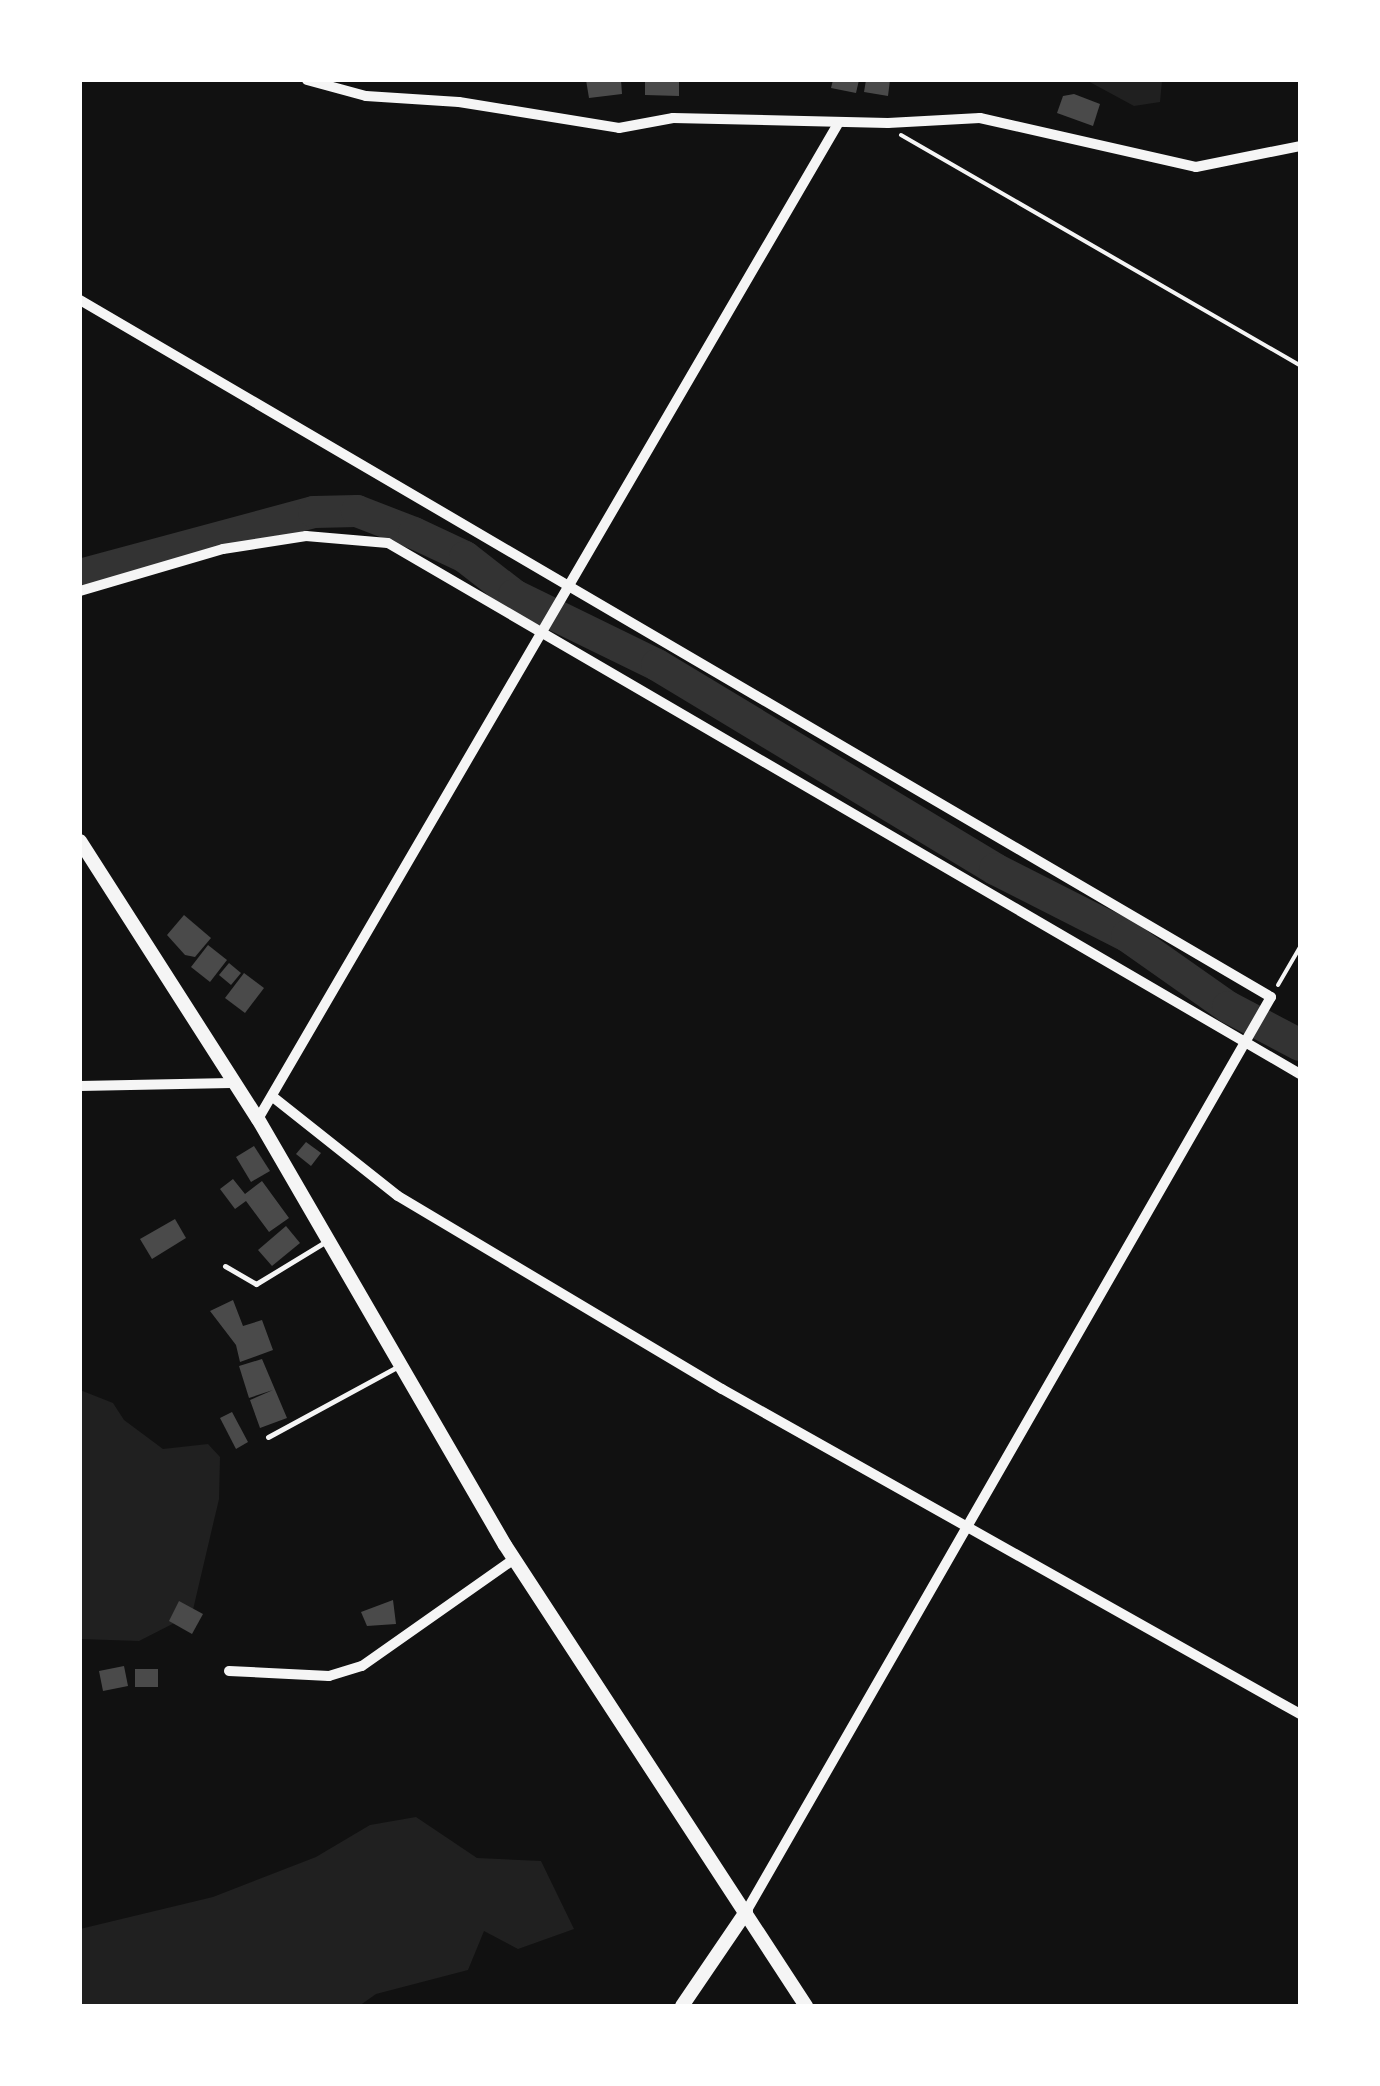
<!DOCTYPE html>
<style>
body{margin:0}
#map{position:relative;width:1380px;height:2086px;overflow:hidden;background:#111;font-family:"DM Sans",sans-serif}
div>[style]{position:absolute}
[style*='--x']{left:calc(var(--x)*1px);top:calc(var(--y)*1px);width:calc(var(--w)*1px);rotate:calc(var(--a)*1deg)}
.green>*{inset:0;background:#202020}
.river>*{height:32px;margin:-16px;padding:0 16px;transform-origin:16px;border-radius:16px;background:#333}
.building>*{inset:0;background:#4a4a4a}
.path>*{height:4px;margin:-2px;padding:0 2px;transform-origin:2px;border-radius:2px;background:#f5f5f5}
.service>*{height:5px;margin:-2.5px;padding:0 2.5px;transform-origin:2.5px;border-radius:2.5px;background:#f5f5f5}
.minor>*{height:10px;margin:-5px;padding:0 5px;transform-origin:5px;border-radius:5px;background:#f5f5f5}
.tertiary>*{height:14px;margin:-7px;padding:0 7px;transform-origin:7px;border-radius:7px;background:#f5f5f5}
span{translate:-50% -50%;white-space:nowrap;text-align:center;line-height:1.15;-webkit-text-stroke:9px #fff;paint-order:stroke}
.frame{position:absolute;inset:0;border:82px solid #fff;pointer-events:none}
</style>
<div id="map">
<div class="green">
<div style="clip-path:polygon(1086px 80px,1162px 80px,1160px 102px,1134px 106px)"></div>
<div style="clip-path:polygon(80px 1390px,113px 1403px,124px 1420px,163px 1449px,208px 1444px,220px 1457px,219px 1499px,192px 1614px,139px 1641px,80px 1639px)"></div>
<div style="clip-path:polygon(416px 1817px,477px 1858px,541px 1861px,574px 1929px,518px 1949px,484px 1931px,468px 1970px,376px 1994px,359px 2006px,80px 2006px,80px 1929px,213px 1897px,316px 1857px,370px 1825px)"></div>
</div>
<div class="river">
<div style="--x:80;--y:575;--w:242;--a:-15.1"></div>
<div style="--x:314;--y:512;--w:43;--a:-1.3"></div>
<div style="--x:357;--y:511;--w:61;--a:21.1"></div>
<div style="--x:414;--y:533;--w:56;--a:25.2"></div>
<div style="--x:465;--y:557;--w:62;--a:37.8"></div>
<div style="--x:514;--y:595;--w:159;--a:26.1"></div>
<div style="--x:657;--y:665;--w:395;--a:31.1"></div>
<div style="--x:995;--y:869;--w:148;--a:26.9"></div>
<div style="--x:1127;--y:936;--w:123;--a:35.1"></div>
<div style="--x:1228;--y:1007;--w:81;--a:27.8"></div>
</div>
<div class="building">
<div style="clip-path:polygon(586px 80px,621px 80px,622px 94px,589px 98px)"></div>
<div style="clip-path:polygon(645px 80px,679px 80px,679px 96px,645px 95px)"></div>
<div style="clip-path:polygon(833px 80px,859px 80px,856px 93px,831px 88px)"></div>
<div style="clip-path:polygon(866px 80px,890px 80px,888px 96px,864px 92px)"></div>
<div style="clip-path:polygon(1074px 94px,1100px 104px,1093px 126px,1057px 113px,1063px 96px)"></div>
<div style="clip-path:polygon(184px 915px,211px 938px,195px 957px,185px 955px,167px 935px)"></div>
<div style="clip-path:polygon(208px 945px,227px 960px,210px 982px,191px 967px)"></div>
<div style="clip-path:polygon(229px 963px,241px 973px,231px 985px,219px 975px)"></div>
<div style="clip-path:polygon(244px 973px,264px 988px,245px 1013px,225px 998px)"></div>
<div style="clip-path:polygon(306px 1142px,321px 1153px,311px 1166px,296px 1154px)"></div>
<div style="clip-path:polygon(254px 1146px,270px 1171px,251px 1182px,236px 1157px)"></div>
<div style="clip-path:polygon(233px 1179px,245px 1194px,262px 1181px,289px 1218px,269px 1232px,246px 1201px,235px 1209px,220px 1189px)"></div>
<div style="clip-path:polygon(175px 1219px,186px 1238px,152px 1259px,140px 1239px)"></div>
<div style="clip-path:polygon(286px 1226px,300px 1243px,272px 1266px,258px 1250px)"></div>
<div style="clip-path:polygon(233px 1300px,243px 1326px,262px 1320px,273px 1350px,240px 1362px,236px 1345px,210px 1311px)"></div>
<div style="clip-path:polygon(262px 1359px,287px 1418px,260px 1428px,250px 1400px,273px 1390px,249px 1398px,239px 1366px)"></div>
<div style="clip-path:polygon(232px 1412px,248px 1442px,236px 1449px,220px 1418px)"></div>
<div style="clip-path:polygon(393px 1600px,396px 1624px,367px 1626px,361px 1612px)"></div>
<div style="clip-path:polygon(179px 1601px,203px 1614px,192px 1634px,169px 1621px)"></div>
<div style="clip-path:polygon(124px 1666px,128px 1686px,103px 1691px,99px 1671px)"></div>
<div style="clip-path:polygon(135px 1669px,158px 1669px,158px 1687px,135px 1687px)"></div>
</div>
<div class="path">
<div style="--x:901;--y:135;--w:461;--a:30"></div>
<div style="--x:1278;--y:985;--w:44;--a:-59.9"></div>
</div>
<div class="service">
<div style="--x:225;--y:1266;--w:36;--a:30"></div>
<div style="--x:256;--y:1284;--w:81;--a:-31.3"></div>
<div style="--x:268;--y:1437;--w:147;--a:-28.5"></div>
</div>
<div class="minor">
<div style="--x:307;--y:80;--w:61;--a:15.2"></div>
<div style="--x:366;--y:96;--w:93;--a:3.7"></div>
<div style="--x:459;--y:102;--w:162;--a:9.2"></div>
<div style="--x:619;--y:128;--w:55;--a:-10.5"></div>
<div style="--x:673;--y:118;--w:215;--a:1.3"></div>
<div style="--x:888;--y:123;--w:92;--a:-3.1"></div>
<div style="--x:980;--y:118;--w:221;--a:12.8"></div>
<div style="--x:1196;--y:167;--w:106;--a:-11.4"></div>
<div style="--x:80;--y:300;--w:1380;--a:30.34"></div>
<div style="--x:1271;--y:997;--w:1055;--a:119.85"></div>
<div style="--x:80;--y:591;--w:149;--a:-16.4"></div>
<div style="--x:223;--y:549;--w:84;--a:-8.9"></div>
<div style="--x:306;--y:536;--w:82;--a:4.9"></div>
<div style="--x:388;--y:543;--w:1055;--a:30.21"></div>
<div style="--x:80;--y:1086;--w:151;--a:-1.1"></div>
<div style="--x:273;--y:1097;--w:159;--a:38.4"></div>
<div style="--x:398;--y:1196;--w:377;--a:30.8"></div>
<div style="--x:722;--y:1389;--w:663;--a:29.35"></div>
<div style="--x:258;--y:1119;--w:1154;--a:-59.77"></div>
<div style="--x:229;--y:1671;--w:100;--a:2.9"></div>
<div style="--x:329;--y:1676;--w:34;--a:-17"></div>
<div style="--x:362;--y:1666;--w:186;--a:-35.1"></div>
</div>
<div class="tertiary">
<div style="--x:80;--y:841;--w:330;--a:57.4"></div>
<div style="--x:258;--y:1119;--w:492;--a:59.9"></div>
<div style="--x:505;--y:1545;--w:551;--a:56.86"></div>
<div style="--x:682;--y:2006;--w:114;--a:-55.8"></div>
</div>
<div class="frame"></div>
</div>
